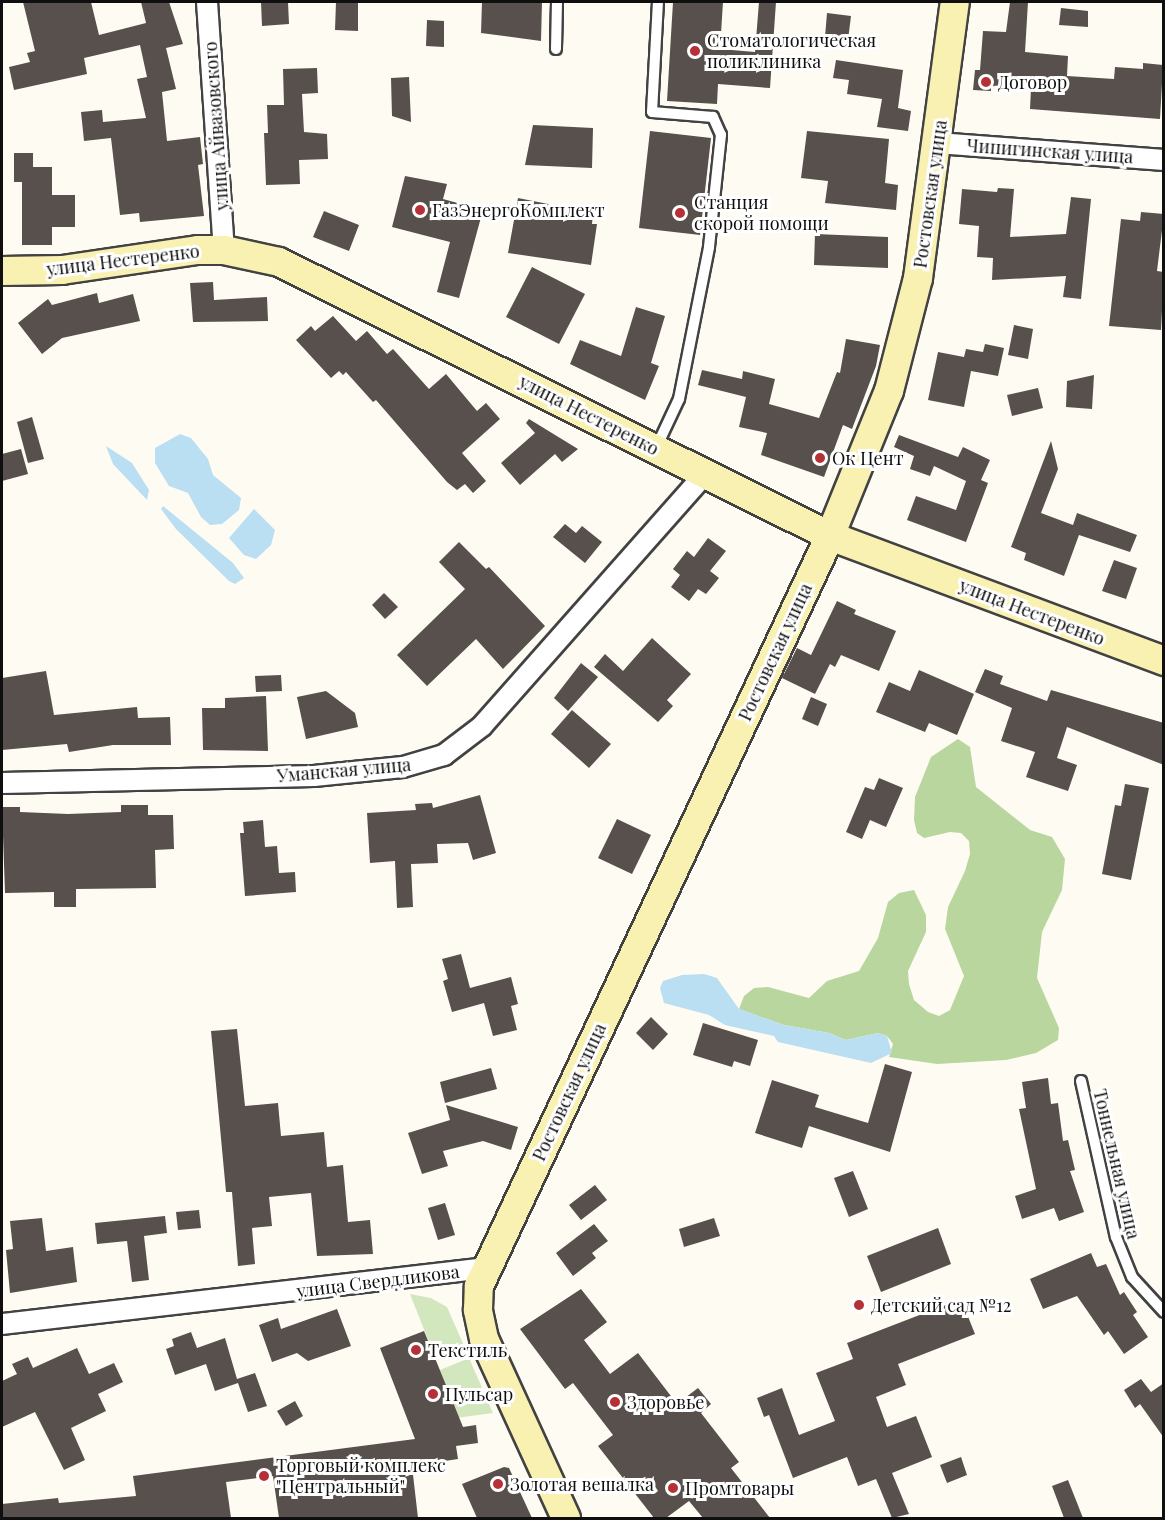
<!DOCTYPE html>
<meta charset="utf-8">
<style>
body{margin:0}
#map{position:relative;width:1165px;height:1520px;overflow:hidden;background:#fefcf2;font-family:"Playfair Display",serif}
div>[style]{position:absolute}
[style*='--x']{left:calc(var(--x)*1px);top:calc(var(--y)*1px);width:calc(var(--w)*1px);rotate:calc(var(--a)*1deg)}
.green>*{inset:0;background:#d3e7be}
.forest>*{inset:0;background:#b8d69e}
.water>*{inset:0;background:#badef2}
.building>*{inset:0;background:#57504c}
.roads{filter:drop-shadow(2px 0 #424242) drop-shadow(-2px 0 #424242) drop-shadow(0 2px #424242) drop-shadow(0 -2px #424242)}
.lane>*{height:10px;margin:-5px;padding:0 5px;transform-origin:5px;border-radius:5px;background:#fff}
.street>*{height:20px;margin:-10px;padding:0 10px;transform-origin:10px;border-radius:10px;background:#fff}
.secondary>*{height:28px;margin:-14px;padding:0 14px;transform-origin:14px;border-radius:14px;background:#f9f1b2}
.dots>*{width:16px;height:16px;translate:-50% -50%;box-sizing:border-box;border:3px solid #fff;border-radius:50%}
span{translate:-50% -50%;white-space:nowrap;text-align:center;line-height:1.15;-webkit-text-stroke:6px #fff;paint-order:stroke}
.poi-label{font-size:18px;color:#0f0f0f}
.left{translate:0 -50%;text-align:left}
.street-label{font-size:18px;color:#0f0f0f}
.frame{position:absolute;inset:0;border:3px solid #0f0f0f;pointer-events:none}
</style>
<div id="map">
<div class="green">
<div style="clip-path:polygon(410px 1294px,431px 1298px,447px 1307px,465px 1348px,436px 1360px)"></div>
<div style="clip-path:polygon(469px 1358px,493px 1413px,456px 1418px,440px 1370px)"></div>
</div>
<div class="forest">
<div style="clip-path:polygon(958px 739px,970px 747px,976px 787px,1030px 830px,1052px 837px,1065px 859px,1062px 890px,1042px 932px,1037px 978px,1059px 1028px,1058px 1040px,1036px 1053px,1006px 1060px,937px 1064px,889px 1057px,893px 1044px,887px 1036px,878px 1033px,846px 1040px,829px 1033px,784px 1025px,739px 1009px,744px 996px,754px 988px,768px 987px,809px 998px,827px 981px,859px 971px,878px 938px,888px 902px,899px 893px,914px 890px,926px 915px,926px 932px,908px 971px,909px 984px,914px 1000px,928px 1012px,939px 1016px,950px 1010px,964px 976px,945px 929px,948px 907px,965px 871px,970px 854px,969px 841px,961px 833px,950px 832px,924px 838px,917px 833px,914px 820px,915px 797px,931px 757px)"></div>
</div>
<div class="water">
<div style="clip-path:polygon(180px 434px,191px 438px,208px 459px,213px 475px,241px 498px,239px 510px,222px 524px,210px 525px,201px 517px,188px 493px,169px 486px,155px 463px,155px 448px)"></div>
<div style="clip-path:polygon(106px 446px,132px 463px,149px 490px,147px 500px,113px 464px)"></div>
<div style="clip-path:polygon(163px 506px,233px 563px,244px 578px,235px 584px,229px 581px,176px 529px,161px 509px)"></div>
<div style="clip-path:polygon(254px 509px,275px 530px,271px 545px,256px 559px,244px 555px,229px 538px)"></div>
<div style="clip-path:polygon(704px 974px,717px 978px,739px 1009px,784px 1025px,829px 1033px,846px 1040px,878px 1033px,887px 1036px,892px 1053px,871px 1063px,778px 1042px,774px 1036px,725px 1025px,709px 1015px,664px 1003px,660px 988px,663px 981px,682px 975px)"></div>
</div>
<div class="building">
<div style="clip-path:polygon(23px 2px,91px 2px,99px 35px,146px 23px,141px 2px,169px 2px,183px 44px,166px 48px,176px 89px,162px 92px,167px 141px,200px 137px,203px 164px,198px 165px,204px 216px,140px 222px,139px 213px,120px 215px,111px 138px,84px 141px,81px 112px,102px 110px,103px 122px,146px 118px,137px 79px,147px 77px,140px 45px,84px 58px,87px 74px,14px 90px,9px 67px,30px 62px,27px 53px,35px 51px)"></div>
<div style="clip-path:polygon(261px 2px,288px 2px,289px 24px,262px 26px)"></div>
<div style="clip-path:polygon(336px 2px,358px 2px,358px 31px,335px 30px)"></div>
<div style="clip-path:polygon(482px 2px,542px 2px,541px 41px,481px 33px)"></div>
<div style="clip-path:polygon(673px 2px,723px 2px,720px 49px,755px 52px,759px 2px,776px 2px,770px 88px,718px 84px,717px 104px,667px 101px)"></div>
<div style="clip-path:polygon(1010px 2px,1028px 2px,1025px 52px,1068px 56px,1067px 76px,1114px 79px,1115px 67px,1143px 69px,1143px 63px,1163px 65px,1160px 119px,1030px 109px,1031px 88px,991px 86px,991px 91px,973px 90px,975px 70px,980px 70px,983px 31px,1006px 32px)"></div>
<div style="clip-path:polygon(1061px 8px,1088px 11px,1088px 27px,1059px 25px)"></div>
<div style="clip-path:polygon(827px 13px,851px 16px,848px 40px,825px 37px)"></div>
<div style="clip-path:polygon(427px 20px,444px 21px,444px 47px,426px 46px)"></div>
<div style="clip-path:polygon(836px 60px,903px 70px,898px 108px,911px 111px,908px 131px,877px 127px,882px 99px,847px 94px,849px 80px,833px 78px)"></div>
<div style="clip-path:polygon(317px 68px,318px 93px,302px 94px,304px 132px,327px 134px,328px 159px,299px 160px,300px 184px,266px 185px,264px 133px,268px 133px,267px 105px,284px 105px,283px 69px)"></div>
<div style="clip-path:polygon(409px 77px,411px 122px,392px 116px,391px 78px)"></div>
<div style="clip-path:polygon(533px 125px,593px 128px,592px 168px,525px 165px)"></div>
<div style="clip-path:polygon(650px 131px,711px 138px,700px 235px,639px 228px)"></div>
<div style="clip-path:polygon(807px 131px,889px 139px,885px 183px,898px 185px,896px 210px,825px 203px,828px 181px,801px 178px)"></div>
<div style="clip-path:polygon(14px 153px,33px 153px,33px 167px,52px 167px,52px 195px,75px 195px,75px 227px,52px 227px,52px 245px,22px 245px,22px 182px,14px 182px)"></div>
<div style="clip-path:polygon(405px 176px,447px 184px,443px 199px,483px 210px,459px 298px,437px 292px,450px 242px,392px 227px)"></div>
<div style="clip-path:polygon(998px 188px,1014px 189px,1010px 237px,1066px 234px,1071px 197px,1091px 199px,1081px 299px,1063px 297px,1066px 276px,992px 280px,993px 258px,977px 257px,979px 226px,959px 224px,962px 189px,997px 192px)"></div>
<div style="clip-path:polygon(518px 198px,593px 213px,592px 224px,597px 224px,591px 265px,508px 253px)"></div>
<div style="clip-path:polygon(324px 211px,359px 225px,349px 251px,313px 237px)"></div>
<div style="clip-path:polygon(1141px 212px,1164px 214px,1157px 271px,1164px 272px,1161px 330px,1109px 326px,1121px 219px,1140px 221px)"></div>
<div style="clip-path:polygon(815px 234px,888px 237px,888px 268px,814px 265px)"></div>
<div style="clip-path:polygon(532px 267px,585px 294px,559px 344px,506px 317px)"></div>
<div style="clip-path:polygon(213px 282px,214px 300px,267px 297px,268px 321px,193px 322px,190px 283px)"></div>
<div style="clip-path:polygon(97px 293px,99px 303px,133px 294px,140px 321px,62px 338px,42px 354px,18px 323px,48px 299px,52px 305px)"></div>
<div style="clip-path:polygon(636px 307px,665px 316px,651px 363px,659px 366px,645px 400px,570px 364px,580px 340px,621px 356px)"></div>
<div style="clip-path:polygon(333px 316px,356px 341px,367px 331px,387px 354px,393px 349px,429px 389px,446px 374px,477px 411px,486px 403px,500px 419px,462px 453px,486px 481px,473px 493px,465px 484px,457px 490px,447px 482px,376px 400px,373px 402px,346px 372px,343px 375px,339px 371px,331px 378px,296px 340px,311px 326px,315px 331px)"></div>
<div style="clip-path:polygon(1014px 325px,1033px 329px,1028px 359px,1008px 355px)"></div>
<div style="clip-path:polygon(846px 339px,880px 345px,876px 366px,852px 429px,843px 425px,824px 477px,761px 455px,767px 433px,739px 427px,746px 397px,698px 385px,702px 370px,742px 379px,743px 371px,775px 379px,769px 404px,819px 418px,837px 372px,840px 373px)"></div>
<div style="clip-path:polygon(985px 344px,1004px 348px,998px 376px,971px 371px,964px 407px,928px 400px,938px 352px,964px 357px,966px 349px,983px 352px)"></div>
<div style="clip-path:polygon(1094px 375px,1092px 409px,1066px 407px,1067px 381px)"></div>
<div style="clip-path:polygon(1038px 388px,1043px 408px,1012px 416px,1007px 395px)"></div>
<div style="clip-path:polygon(32px 417px,44px 459px,28px 463px,17px 422px)"></div>
<div style="clip-path:polygon(529px 419px,578px 449px,562px 462px,555px 454px,520px 485px,501px 463px,535px 433px,526px 423px)"></div>
<div style="clip-path:polygon(899px 435px,958px 457px,963px 447px,990px 460px,981px 480px,988px 483px,966px 542px,907px 520px,916px 496px,956px 510px,966px 481px,934px 466px,930px 476px,910px 469px,914px 456px,894px 447px)"></div>
<div style="clip-path:polygon(1051px 441px,1058px 469px,1041px 513px,1073px 525px,1077px 513px,1137px 535px,1130px 552px,1079px 535px,1064px 576px,1024px 560px,1026px 553px,1011px 547px)"></div>
<div style="clip-path:polygon(21px 449px,28px 474px,2px 481px,2px 454px)"></div>
<div style="clip-path:polygon(565px 524px,576px 533px,582px 526px,602px 542px,585px 563px,553px 537px)"></div>
<div style="clip-path:polygon(708px 538px,726px 551px,710px 571px,719px 578px,706px 594px,698px 589px,689px 601px,671px 587px,680px 575px,673px 569px,687px 551px,694px 557px)"></div>
<div style="clip-path:polygon(459px 542px,486px 569px,489px 567px,545px 626px,503px 669px,476px 639px,427px 686px,397px 655px,465px 589px,439px 562px)"></div>
<div style="clip-path:polygon(1114px 560px,1137px 568px,1126px 599px,1102px 591px)"></div>
<div style="clip-path:polygon(384px 593px,398px 607px,385px 619px,372px 605px)"></div>
<div style="clip-path:polygon(837px 601px,856px 610px,854px 614px,896px 631px,879px 671px,841px 655px,835px 667px,830px 664px,815px 694px,782px 678px,797px 648px,811px 655px)"></div>
<div style="clip-path:polygon(652px 638px,691px 674px,667px 700px,673px 706px,658px 722px,594px 667px,605px 654px,623px 671px)"></div>
<div style="clip-path:polygon(581px 663px,598px 677px,568px 711px,554px 698px)"></div>
<div style="clip-path:polygon(985px 669px,1003px 676px,1000px 684px,1047px 701px,1051px 690px,1164px 723px,1164px 765px,1067px 727px,1057px 758px,1077px 765px,1068px 791px,1026px 777px,1035px 752px,1001px 741px,1012px 708px,975px 692px)"></div>
<div style="clip-path:polygon(919px 670px,974px 694px,957px 735px,929px 723px,925px 732px,876px 712px,889px 682px,910px 691px)"></div>
<div style="clip-path:polygon(46px 671px,54px 715px,137px 707px,138px 718px,170px 717px,171px 745px,113px 745px,69px 752px,67px 744px,2px 750px,2px 678px)"></div>
<div style="clip-path:polygon(281px 675px,282px 691px,256px 692px,255px 676px)"></div>
<div style="clip-path:polygon(326px 691px,355px 713px,358px 727px,306px 739px,297px 697px)"></div>
<div style="clip-path:polygon(266px 696px,268px 751px,203px 750px,202px 708px,225px 708px,225px 698px)"></div>
<div style="clip-path:polygon(811px 697px,827px 704px,818px 726px,802px 719px)"></div>
<div style="clip-path:polygon(572px 710px,611px 744px,589px 768px,551px 734px)"></div>
<div style="clip-path:polygon(879px 778px,903px 788px,886px 827px,870px 820px,862px 839px,846px 832px,865px 787px,874px 790px)"></div>
<div style="clip-path:polygon(1125px 784px,1149px 788px,1131px 880px,1102px 874px,1115px 805px,1121px 806px)"></div>
<div style="clip-path:polygon(480px 795px,496px 853px,473px 860px,468px 843px,437px 844px,438px 863px,411px 864px,413px 907px,397px 908px,395px 861px,370px 863px,367px 813px,416px 810px,415px 804px,432px 803px,433px 808px)"></div>
<div style="clip-path:polygon(121px 805px,148px 805px,148px 815px,173px 815px,174px 849px,155px 850px,156px 888px,76px 889px,76px 907px,54px 907px,54px 892px,5px 893px,2px 807px,20px 807px,20px 812px,68px 814px,121px 812px)"></div>
<div style="clip-path:polygon(617px 819px,651px 835px,632px 874px,598px 858px)"></div>
<div style="clip-path:polygon(263px 820px,265px 847px,277px 846px,279px 873px,295px 872px,296px 892px,245px 896px,240px 833px,244px 833px,243px 822px)"></div>
<div style="clip-path:polygon(461px 954px,470px 988px,511px 977px,518px 1004px,511px 1006px,517px 1030px,493px 1036px,484px 1003px,452px 1012px,443px 981px,448px 979px,442px 959px)"></div>
<div style="clip-path:polygon(651px 1017px,668px 1034px,653px 1050px,636px 1033px)"></div>
<div style="clip-path:polygon(703px 1023px,758px 1040px,750px 1066px,734px 1061px,732px 1067px,693px 1055px)"></div>
<div style="clip-path:polygon(237px 1029px,245px 1106px,278px 1103px,281px 1136px,324px 1132px,327px 1167px,343px 1165px,348px 1222px,370px 1220px,373px 1254px,317px 1256px,311px 1193px,269px 1197px,272px 1226px,252px 1228px,255px 1264px,238px 1266px,232px 1192px,226px 1192px,211px 1031px)"></div>
<div style="clip-path:polygon(885px 1064px,912px 1072px,890px 1152px,809px 1126px,802px 1148px,755px 1133px,772px 1080px,819px 1095px,815px 1107px,868px 1123px)"></div>
<div style="clip-path:polygon(491px 1068px,497px 1089px,445px 1103px,440px 1082px)"></div>
<div style="clip-path:polygon(1048px 1078px,1051px 1104px,1058px 1103px,1063px 1141px,1068px 1140px,1075px 1170px,1070px 1171px,1084px 1212px,1059px 1221px,1054px 1208px,1022px 1219px,1015px 1196px,1036px 1189px,1019px 1109px,1026px 1108px,1022px 1082px)"></div>
<div style="clip-path:polygon(446px 1105px,518px 1127px,511px 1150px,483px 1141px,443px 1151px,448px 1166px,422px 1174px,408px 1133px,450px 1120px)"></div>
<div style="clip-path:polygon(853px 1171px,868px 1209px,849px 1217px,834px 1178px)"></div>
<div style="clip-path:polygon(595px 1185px,607px 1200px,581px 1220px,569px 1205px)"></div>
<div style="clip-path:polygon(445px 1203px,455px 1235px,438px 1240px,428px 1208px)"></div>
<div style="clip-path:polygon(199px 1210px,201px 1228px,178px 1230px,176px 1212px)"></div>
<div style="clip-path:polygon(165px 1216px,167px 1233px,144px 1236px,149px 1280px,132px 1282px,127px 1241px,97px 1244px,95px 1223px)"></div>
<div style="clip-path:polygon(42px 1218px,46px 1251px,73px 1247px,77px 1282px,10px 1293px,6px 1250px,13px 1249px,10px 1221px)"></div>
<div style="clip-path:polygon(714px 1218px,720px 1236px,684px 1247px,679px 1229px)"></div>
<div style="clip-path:polygon(594px 1224px,608px 1241px,592px 1253px,596px 1258px,573px 1276px,556px 1253px)"></div>
<div style="clip-path:polygon(938px 1228px,951px 1264px,881px 1292px,867px 1256px)"></div>
<div style="clip-path:polygon(1091px 1253px,1097px 1267px,1106px 1264px,1120px 1295px,1124px 1292px,1137px 1312px,1133px 1315px,1148px 1337px,1124px 1354px,1108px 1331px,1104px 1335px,1077px 1296px,1043px 1309px,1030px 1279px)"></div>
<div style="clip-path:polygon(581px 1289px,607px 1322px,584px 1340px,610px 1374px,638px 1353px,677px 1404px,698px 1388px,711px 1404px,701px 1413px,739px 1462px,731px 1468px,770px 1518px,703px 1518px,689px 1501px,666px 1518px,654px 1518px,598px 1446px,613px 1435px,573px 1383px,565px 1389px,520px 1329px)"></div>
<div style="clip-path:polygon(961px 1299px,975px 1334px,898px 1364px,906px 1385px,876px 1397px,887px 1427px,916px 1416px,932px 1457px,892px 1473px,909px 1514px,892px 1518px,876px 1479px,858px 1486px,847px 1457px,793px 1478px,769px 1415px,764px 1417px,757px 1398px,782px 1388px,799px 1435px,835px 1421px,816px 1373px,853px 1359px,847px 1343px)"></div>
<div style="clip-path:polygon(337px 1309px,351px 1346px,308px 1361px,297px 1353px,272px 1362px,259px 1325px,278px 1318px,281px 1329px)"></div>
<div style="clip-path:polygon(424px 1331px,463px 1427px,476px 1425px,478px 1443px,456px 1446px,458px 1459px,412px 1466px,418px 1518px,279px 1518px,273px 1476px,226px 1482px,231px 1518px,2px 1518px,2px 1504px,58px 1498px,59px 1503px,136px 1496px,133px 1476px,415px 1439px,380px 1348px)"></div>
<div style="clip-path:polygon(191px 1332px,197px 1348px,225px 1338px,237px 1379px,255px 1373px,267px 1406px,248px 1412px,238px 1383px,215px 1391px,206px 1364px,175px 1375px,166px 1349px,174px 1346px,172px 1339px)"></div>
<div style="clip-path:polygon(77px 1348px,89px 1374px,114px 1363px,123px 1382px,98px 1394px,106px 1411px,71px 1428px,85px 1460px,64px 1470px,35px 1412px,2px 1427px,2px 1381px,17px 1374px,12px 1364px,28px 1357px,33px 1368px)"></div>
<div style="clip-path:polygon(1141px 1379px,1151px 1392px,1164px 1383px,1164px 1438px,1140px 1404px,1135px 1408px,1124px 1390px)"></div>
<div style="clip-path:polygon(295px 1401px,303px 1416px,286px 1426px,277px 1411px)"></div>
<div style="clip-path:polygon(961px 1457px,967px 1475px,947px 1483px,940px 1465px)"></div>
<div style="clip-path:polygon(504px 1467px,509px 1468px,532px 1518px,477px 1518px,462px 1484px)"></div>
<div style="clip-path:polygon(1068px 1480px,1083px 1518px,1064px 1518px,1052px 1486px)"></div>
</div>
<div class="roads">
<div class="lane">
<div style="--x:556;--y:49;--w:47;--a:-88.8"></div>
<div style="--x:656;--y:448;--w:54;--a:-64.9"></div>
<div style="--x:679;--y:399;--w:155;--a:-78.8"></div>
<div style="--x:709;--y:247;--w:113;--a:-83.9"></div>
<div style="--x:721;--y:135;--w:20;--a:-114"></div>
<div style="--x:713;--y:117;--w:61;--a:-175.3"></div>
<div style="--x:652;--y:112;--w:110;--a:-86.9"></div>
<div style="--x:1081;--y:1081;--w:160;--a:77.4"></div>
<div style="--x:1116;--y:1237;--w:43;--a:68.2"></div>
<div style="--x:1132;--y:1277;--w:47;--a:47.6"></div>
</div>
<div class="street">
<div style="--x:207;--y:2;--w:249;--a:86.1"></div>
<div style="--x:937;--y:143;--w:228;--a:4.3"></div>
<div style="--x:2;--y:783;--w:312;--a:-1.3"></div>
<div style="--x:314;--y:776;--w:89;--a:-5.8"></div>
<div style="--x:403;--y:767;--w:43;--a:-16.3"></div>
<div style="--x:444;--y:755;--w:48;--a:-37.3"></div>
<div style="--x:482;--y:726;--w:337;--a:-48.5"></div>
<div style="--x:2;--y:1324;--w:487;--a:-6.6"></div>
</div>
<div class="secondary">
<div style="--x:2;--y:271;--w:60;--a:-1"></div>
<div style="--x:62;--y:270;--w:137;--a:-8.4"></div>
<div style="--x:198;--y:250;--w:26;--a:0"></div>
<div style="--x:224;--y:250;--w:56;--a:12.3"></div>
<div style="--x:279;--y:262;--w:615;--a:26.44"></div>
<div style="--x:830;--y:536;--w:357;--a:20.5"></div>
<div style="--x:566;--y:1518;--w:197;--a:-114.6"></div>
<div style="--x:484;--y:1339;--w:30;--a:-102"></div>
<div style="--x:478;--y:1310;--w:24;--a:-88"></div>
<div style="--x:479;--y:1286;--w:828;--a:-64.92"></div>
<div style="--x:830;--y:536;--w:157;--a:-67.9"></div>
<div style="--x:889;--y:391;--w:117;--a:-75.6"></div>
<div style="--x:918;--y:278;--w:278;--a:-82.4"></div>
</div>
</div>
<div class="dots">
<div style="left:695px;top:51px;background:#b63038"></div>
<div style="left:986px;top:82px;background:#b63038"></div>
<div style="left:420px;top:210px;background:#b63038"></div>
<div style="left:680px;top:213px;background:#b63038"></div>
<div style="left:820px;top:458px;background:#b63038"></div>
<div style="left:859px;top:1305px;background:#b63038"></div>
<div style="left:416px;top:1350px;background:#b63038"></div>
<div style="left:433px;top:1394px;background:#b63038"></div>
<div style="left:615px;top:1402px;background:#b63038"></div>
<div style="left:264px;top:1476px;background:#b63038"></div>
<div style="left:498px;top:1484px;background:#b63038"></div>
<div style="left:673px;top:1488px;background:#b63038"></div>
</div>
<div class="poi-label">
<span class="left" style="left:707px;top:51px">Стоматологическая<br>поликлиника</span>
<span class="left" style="left:998px;top:82px">Договор</span>
<span class="left" style="left:694px;top:213px">Станция<br>скорой помощи</span>
<span class="left" style="left:432px;top:210px">ГазЭнергоКомплект</span>
<span class="left" style="left:832px;top:458px">Ок Цент</span>
<span class="left" style="left:871px;top:1305px">Детский сад №12</span>
<span class="left" style="left:428px;top:1350px">Текстиль</span>
<span class="left" style="left:445px;top:1394px">Пульсар</span>
<span class="left" style="left:627px;top:1402px">Здоровье</span>
<span class="left" style="left:276px;top:1476px">Торговый комплекс<br>"Центральный"</span>
<span class="left" style="left:510px;top:1484px">Золотая вешалка</span>
<span class="left" style="left:685px;top:1488px">Промтовары</span>
</div>
<div class="street-label">
<span style="left:216px;top:126px;rotate:-94deg">улица Айвазовского</span>
<span style="left:1050px;top:151px;rotate:4deg">Чипигинская улица</span>
<span style="left:930px;top:194px;rotate:-82deg">Ростовская улица</span>
<span style="left:123px;top:260px;rotate:-7deg">улица Нестеренко</span>
<span style="left:589px;top:415px;rotate:27deg">улица Нестеренко</span>
<span style="left:1032px;top:612px;rotate:21deg">улица Нестеренко</span>
<span style="left:775px;top:652px;rotate:-65deg">Ростовская улица</span>
<span style="left:344px;top:770px;rotate:-5deg">Уманская улица</span>
<span style="left:569px;top:1092px;rotate:-65deg">Ростовская улица</span>
<span style="left:1117px;top:1164px;rotate:77deg">Тоннельная улица</span>
<span style="left:378px;top:1281px;rotate:-7deg">улица Свердликова</span>
</div>
<div class="frame"></div>
</div>
